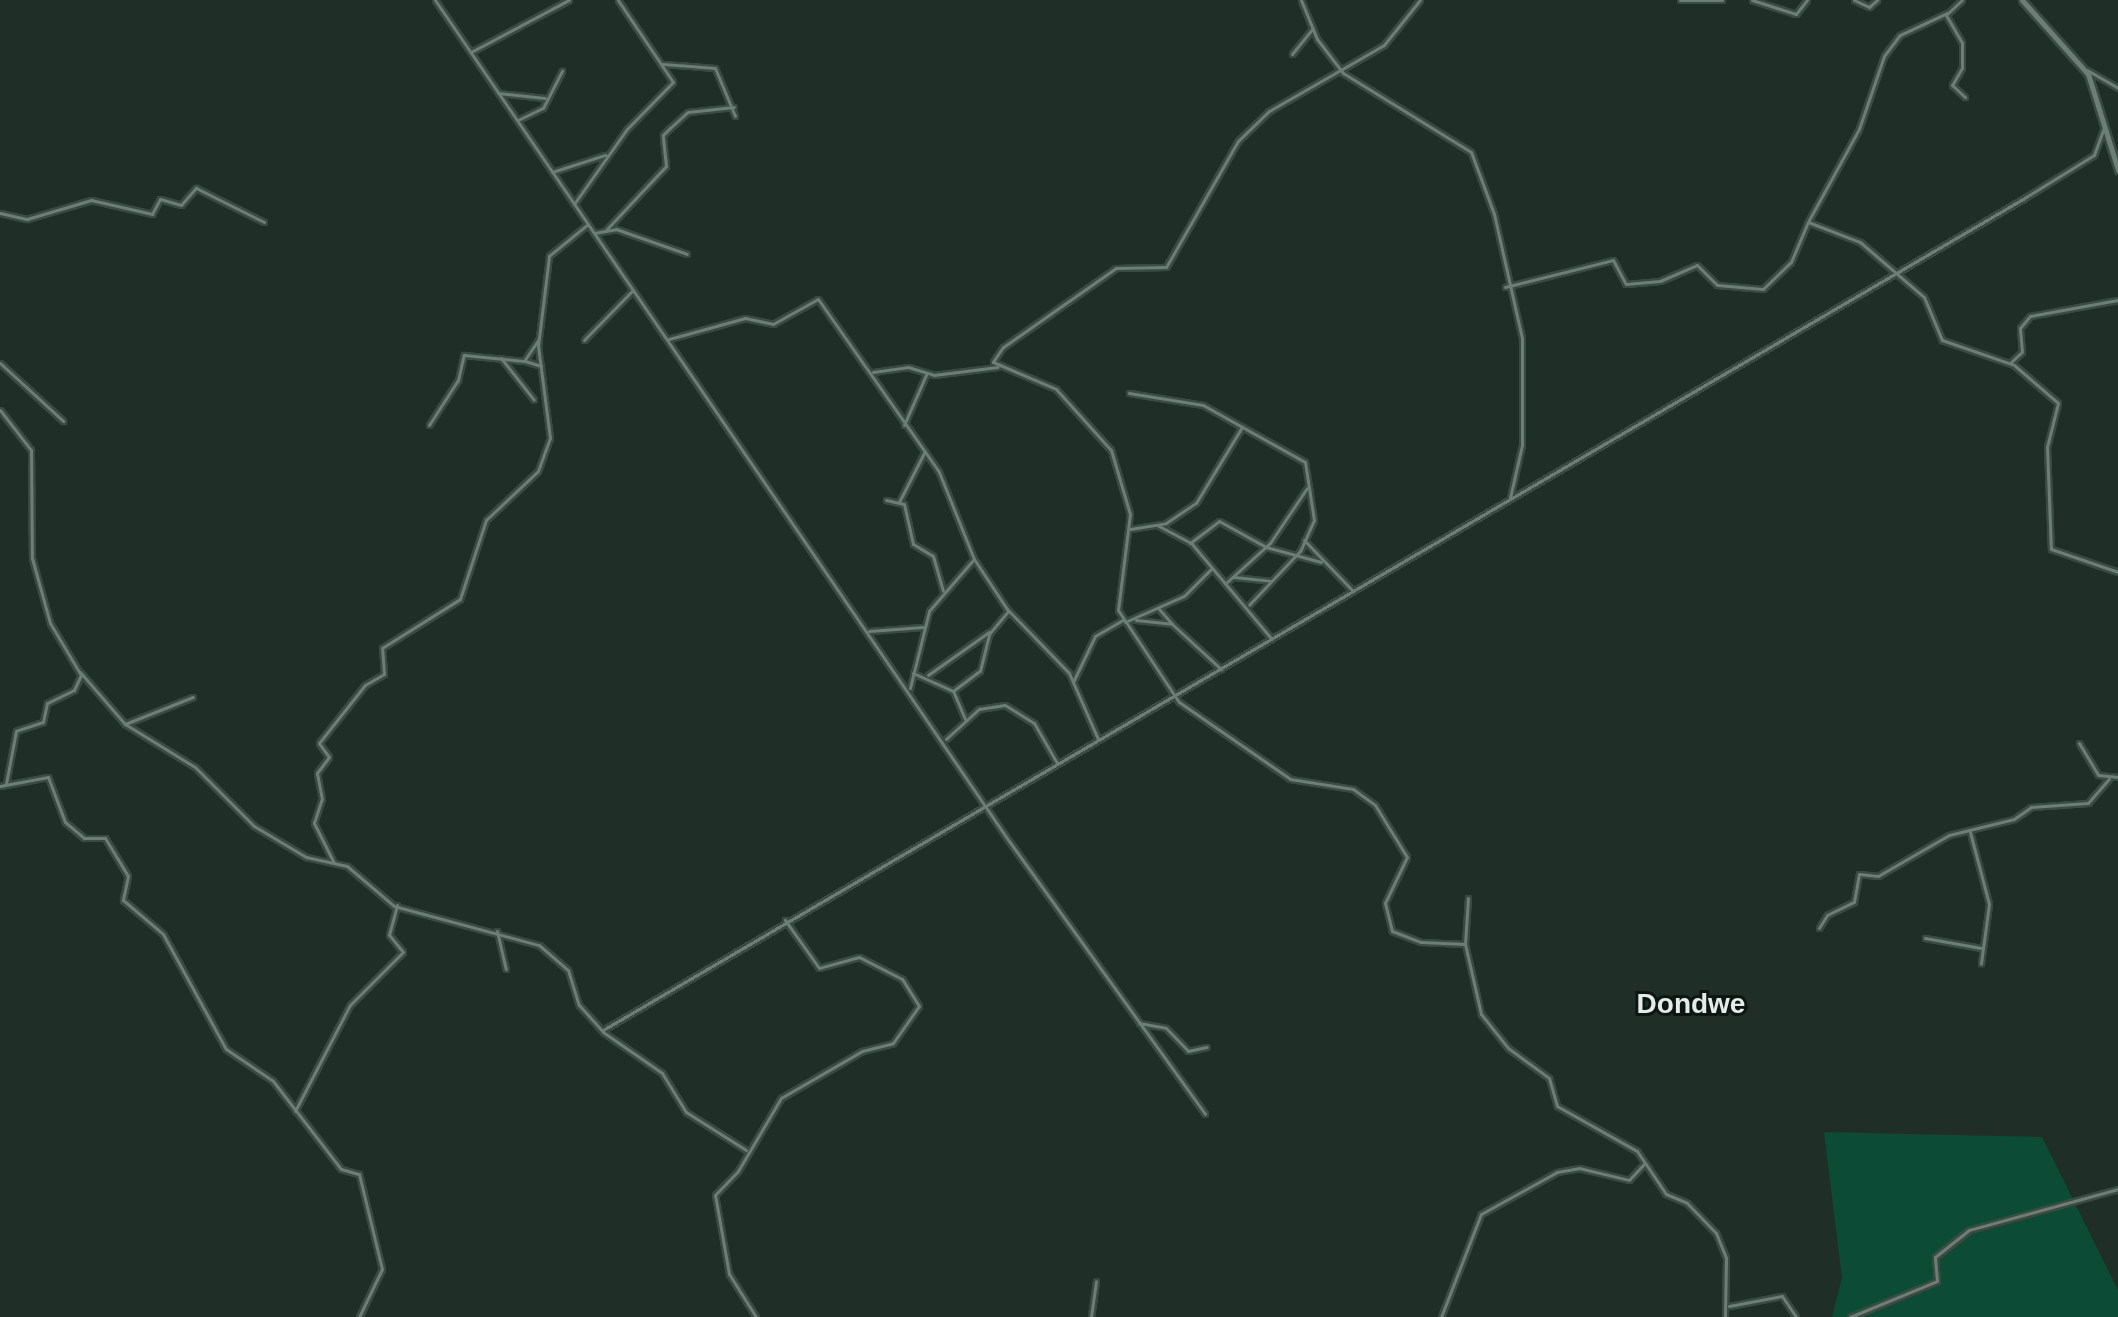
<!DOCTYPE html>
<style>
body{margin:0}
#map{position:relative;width:2118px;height:1317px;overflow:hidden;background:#1f2f27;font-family:Arial,sans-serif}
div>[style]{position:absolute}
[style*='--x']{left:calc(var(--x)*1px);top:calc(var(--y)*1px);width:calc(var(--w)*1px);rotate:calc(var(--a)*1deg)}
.green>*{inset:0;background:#0c4b35}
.roads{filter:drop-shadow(2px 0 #3c4a44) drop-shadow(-2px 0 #3c4a44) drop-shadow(0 2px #3c4a44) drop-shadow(0 -2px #3c4a44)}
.street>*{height:3px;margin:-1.5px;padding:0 1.5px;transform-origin:1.5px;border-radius:1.5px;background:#6c7e75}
.secondary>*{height:5px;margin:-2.5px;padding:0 2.5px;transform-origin:2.5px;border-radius:2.5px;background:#6c7e75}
span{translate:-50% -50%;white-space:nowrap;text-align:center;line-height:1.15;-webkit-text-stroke:6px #0e1512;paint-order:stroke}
.quarter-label{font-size:28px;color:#e3ede8;font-weight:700}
</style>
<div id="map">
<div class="green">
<div style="clip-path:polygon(1824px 1132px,2042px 1137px,2118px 1290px,2118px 1317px,1832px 1317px,1842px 1278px)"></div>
</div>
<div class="roads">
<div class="street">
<div style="--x:435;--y:0;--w:1018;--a:55.69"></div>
<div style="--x:1009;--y:841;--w:336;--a:54.3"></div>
<div style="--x:1301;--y:0;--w:42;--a:67.7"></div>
<div style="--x:1317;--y:39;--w:43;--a:52.6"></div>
<div style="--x:1343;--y:73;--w:150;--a:31.7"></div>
<div style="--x:1471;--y:152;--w:66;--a:69.6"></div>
<div style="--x:1494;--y:214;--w:127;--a:77.3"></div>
<div style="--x:1522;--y:338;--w:107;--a:90"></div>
<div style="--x:1522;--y:445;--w:54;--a:102.8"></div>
<div style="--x:1420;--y:0;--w:58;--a:128.7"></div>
<div style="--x:1384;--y:45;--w:133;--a:150.1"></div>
<div style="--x:1269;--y:111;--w:43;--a:135.9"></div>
<div style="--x:1238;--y:141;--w:145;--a:119.7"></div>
<div style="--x:1166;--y:267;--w:50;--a:178.9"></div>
<div style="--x:1116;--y:268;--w:138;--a:145"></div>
<div style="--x:1003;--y:347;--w:18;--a:124"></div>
<div style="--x:993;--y:362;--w:69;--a:23.2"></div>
<div style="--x:1056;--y:389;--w:82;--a:48"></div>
<div style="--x:1111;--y:450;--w:67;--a:73.5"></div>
<div style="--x:1130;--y:514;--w:97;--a:97.1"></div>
<div style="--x:1118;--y:610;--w:110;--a:56.5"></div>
<div style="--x:1179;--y:702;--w:135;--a:34.7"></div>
<div style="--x:1290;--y:779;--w:64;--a:9"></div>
<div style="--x:1353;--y:789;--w:27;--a:36"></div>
<div style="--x:1375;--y:805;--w:61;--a:58.4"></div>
<div style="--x:1407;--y:857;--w:51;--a:115.6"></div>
<div style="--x:1385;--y:903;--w:29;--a:76"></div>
<div style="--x:1392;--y:931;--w:31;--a:21"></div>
<div style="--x:1421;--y:942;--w:44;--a:2.6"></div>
<div style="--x:1465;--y:944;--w:72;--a:77.1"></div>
<div style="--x:1481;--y:1014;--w:43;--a:51.5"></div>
<div style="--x:1508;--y:1048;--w:51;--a:36.2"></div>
<div style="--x:1549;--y:1078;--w:29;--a:74"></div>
<div style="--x:1557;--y:1106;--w:92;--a:29.4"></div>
<div style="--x:1637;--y:1151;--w:52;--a:56"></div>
<div style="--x:1666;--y:1194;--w:23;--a:23"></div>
<div style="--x:1687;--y:1203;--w:42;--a:46"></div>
<div style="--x:1716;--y:1233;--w:27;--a:68"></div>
<div style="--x:1726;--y:1258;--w:59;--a:91"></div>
<div style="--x:1680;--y:0;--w:42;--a:0"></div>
<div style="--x:1752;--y:0;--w:46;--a:17.7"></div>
<div style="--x:1796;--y:14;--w:18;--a:-52"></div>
<div style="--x:1854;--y:0;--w:17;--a:25"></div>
<div style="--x:1869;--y:7;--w:11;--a:-41"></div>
<div style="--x:1962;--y:0;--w:22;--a:137"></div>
<div style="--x:1946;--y:15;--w:32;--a:60"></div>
<div style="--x:1962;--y:43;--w:25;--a:90"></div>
<div style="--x:1962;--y:68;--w:20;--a:120"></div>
<div style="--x:1952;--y:85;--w:18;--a:43"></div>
<div style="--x:471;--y:52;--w:111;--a:-28"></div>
<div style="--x:1292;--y:54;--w:33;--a:-51"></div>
<div style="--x:663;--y:64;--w:52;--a:4.4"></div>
<div style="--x:715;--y:68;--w:52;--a:67.4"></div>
<div style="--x:2087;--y:70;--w:36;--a:30"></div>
<div style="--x:498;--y:93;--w:47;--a:6.1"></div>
<div style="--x:518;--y:120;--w:28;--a:-26"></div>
<div style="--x:543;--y:108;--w:42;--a:-62.8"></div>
<div style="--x:552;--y:172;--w:56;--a:-17.8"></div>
<div style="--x:574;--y:204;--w:92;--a:-54.8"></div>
<div style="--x:627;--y:129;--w:66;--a:-45.6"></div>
<div style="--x:673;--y:82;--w:99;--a:-123.9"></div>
<div style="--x:0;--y:213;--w:28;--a:13"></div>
<div style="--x:27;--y:219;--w:67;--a:-16.5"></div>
<div style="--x:91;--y:200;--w:63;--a:12.9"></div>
<div style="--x:152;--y:214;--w:17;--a:-62"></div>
<div style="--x:160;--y:199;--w:22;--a:16"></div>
<div style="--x:181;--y:205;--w:23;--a:-49"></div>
<div style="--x:196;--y:188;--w:76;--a:26.6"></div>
<div style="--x:1809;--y:220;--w:104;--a:-61.2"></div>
<div style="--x:1859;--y:129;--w:77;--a:-71.1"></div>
<div style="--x:1884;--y:56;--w:26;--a:-53"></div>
<div style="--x:1900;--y:35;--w:52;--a:-25.1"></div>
<div style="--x:606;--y:230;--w:88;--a:-46.8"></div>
<div style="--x:666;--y:166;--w:31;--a:-96"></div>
<div style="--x:663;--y:135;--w:10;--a:-45"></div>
<div style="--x:670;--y:128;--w:24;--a:-42"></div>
<div style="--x:688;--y:112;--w:46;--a:-6.2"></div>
<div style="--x:594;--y:233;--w:22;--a:-10"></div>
<div style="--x:616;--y:229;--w:75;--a:19.4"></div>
<div style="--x:1505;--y:287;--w:111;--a:-14"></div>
<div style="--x:1613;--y:260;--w:27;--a:62"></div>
<div style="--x:1626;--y:284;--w:34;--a:-5"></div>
<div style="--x:1660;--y:281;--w:40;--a:-23.4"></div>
<div style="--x:1697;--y:265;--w:28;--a:45"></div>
<div style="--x:1717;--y:285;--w:46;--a:5"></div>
<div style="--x:1763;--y:289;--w:39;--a:-44"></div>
<div style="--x:1791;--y:262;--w:43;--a:-67"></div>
<div style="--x:1808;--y:222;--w:56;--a:21"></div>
<div style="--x:1860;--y:242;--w:84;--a:40.7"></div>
<div style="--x:1924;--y:297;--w:47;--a:67.3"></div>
<div style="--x:1942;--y:340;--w:76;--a:19.1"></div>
<div style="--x:2014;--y:365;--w:58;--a:40.8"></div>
<div style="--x:2058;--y:403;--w:45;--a:104"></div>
<div style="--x:2047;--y:447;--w:102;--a:87.8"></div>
<div style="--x:2051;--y:549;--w:71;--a:18.9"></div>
<div style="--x:669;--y:339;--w:79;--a:-15.4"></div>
<div style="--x:745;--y:318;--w:29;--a:12"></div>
<div style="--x:773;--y:324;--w:51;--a:-29.1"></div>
<div style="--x:818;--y:299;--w:211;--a:55"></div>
<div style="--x:939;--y:472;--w:94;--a:68.1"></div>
<div style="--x:974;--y:559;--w:60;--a:56.6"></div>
<div style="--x:1007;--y:609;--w:89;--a:45.9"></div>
<div style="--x:1069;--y:673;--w:72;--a:66.3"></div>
<div style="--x:584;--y:340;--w:70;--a:-45.6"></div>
<div style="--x:501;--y:358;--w:53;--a:51.8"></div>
<div style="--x:525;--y:361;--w:17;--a:17"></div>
<div style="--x:0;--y:363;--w:86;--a:42.6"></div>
<div style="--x:2010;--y:363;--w:16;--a:-43"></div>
<div style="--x:2022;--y:352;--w:24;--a:-95"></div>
<div style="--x:2020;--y:328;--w:16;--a:-50"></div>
<div style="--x:2030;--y:316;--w:89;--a:-10.3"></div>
<div style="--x:873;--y:372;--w:35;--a:-8"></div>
<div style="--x:908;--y:367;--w:27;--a:17"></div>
<div style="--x:934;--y:375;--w:64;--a:-7.2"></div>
<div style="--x:1129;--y:393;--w:75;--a:9.2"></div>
<div style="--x:1203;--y:405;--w:117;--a:29.2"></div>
<div style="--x:1305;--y:462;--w:59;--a:81.2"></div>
<div style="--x:1314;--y:520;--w:34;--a:114"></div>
<div style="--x:1300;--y:551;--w:74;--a:133.4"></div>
<div style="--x:0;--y:410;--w:51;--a:52.2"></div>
<div style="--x:31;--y:450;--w:108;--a:89.5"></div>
<div style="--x:32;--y:558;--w:67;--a:74.5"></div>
<div style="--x:50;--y:623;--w:61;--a:59.2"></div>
<div style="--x:81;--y:675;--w:17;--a:115"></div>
<div style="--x:74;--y:690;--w:30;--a:154"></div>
<div style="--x:47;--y:703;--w:19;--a:102"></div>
<div style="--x:43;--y:722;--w:28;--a:162"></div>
<div style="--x:16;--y:731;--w:54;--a:100.7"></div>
<div style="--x:429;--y:425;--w:54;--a:-57.2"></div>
<div style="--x:458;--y:380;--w:26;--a:-77"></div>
<div style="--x:464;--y:355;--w:60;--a:5.7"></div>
<div style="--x:524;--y:361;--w:25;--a:-56"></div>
<div style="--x:904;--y:425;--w:55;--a:-66.3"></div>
<div style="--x:886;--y:500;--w:18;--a:13"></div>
<div style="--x:904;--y:504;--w:41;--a:77.3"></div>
<div style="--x:913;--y:544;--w:23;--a:31"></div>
<div style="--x:933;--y:556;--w:36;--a:74"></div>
<div style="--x:899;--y:502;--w:57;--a:-63"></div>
<div style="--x:1157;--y:525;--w:40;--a:28"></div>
<div style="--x:1192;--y:544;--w:123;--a:50"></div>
<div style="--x:1130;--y:529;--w:36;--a:-9"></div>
<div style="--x:1166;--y:523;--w:36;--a:-34"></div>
<div style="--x:1196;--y:503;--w:89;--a:-58.8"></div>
<div style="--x:1304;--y:540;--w:69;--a:46.2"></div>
<div style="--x:1190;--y:543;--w:36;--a:-37"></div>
<div style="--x:1219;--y:521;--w:54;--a:29"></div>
<div style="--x:1266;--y:547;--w:57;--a:15.3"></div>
<div style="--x:1234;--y:577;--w:37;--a:6"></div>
<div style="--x:1227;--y:582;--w:58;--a:-42.2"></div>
<div style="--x:1270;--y:543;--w:66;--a:-56.1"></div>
<div style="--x:1159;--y:609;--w:20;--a:49"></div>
<div style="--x:1136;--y:620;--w:36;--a:6"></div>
<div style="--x:1172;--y:624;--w:67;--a:42.6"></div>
<div style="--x:1125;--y:622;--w:64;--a:-23.8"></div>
<div style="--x:1184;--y:596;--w:38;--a:-45"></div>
<div style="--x:869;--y:631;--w:54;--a:-4.2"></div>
<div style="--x:80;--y:672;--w:69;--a:49.1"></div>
<div style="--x:125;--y:724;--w:82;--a:31.6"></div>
<div style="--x:195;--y:767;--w:83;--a:45"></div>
<div style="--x:254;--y:826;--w:61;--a:30.8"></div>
<div style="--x:306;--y:857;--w:42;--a:12.4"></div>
<div style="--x:347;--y:866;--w:62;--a:40.4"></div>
<div style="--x:394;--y:906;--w:150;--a:15.1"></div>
<div style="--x:539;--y:945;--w:38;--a:41"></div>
<div style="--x:568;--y:970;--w:37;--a:73"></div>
<div style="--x:579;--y:1005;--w:36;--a:48"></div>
<div style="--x:603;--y:1032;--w:72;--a:34.8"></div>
<div style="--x:662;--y:1073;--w:46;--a:58.4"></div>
<div style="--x:686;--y:1112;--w:71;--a:32.3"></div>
<div style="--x:913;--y:673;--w:44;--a:24.2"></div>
<div style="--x:928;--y:675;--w:75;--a:-35.2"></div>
<div style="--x:1073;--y:682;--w:51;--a:-64.4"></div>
<div style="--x:1095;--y:636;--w:32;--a:-30"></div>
<div style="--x:910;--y:688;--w:79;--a:-76.1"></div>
<div style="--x:929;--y:611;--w:69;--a:-49.1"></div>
<div style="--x:965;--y:719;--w:30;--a:-113"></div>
<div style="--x:953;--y:691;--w:34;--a:-37"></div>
<div style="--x:980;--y:671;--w:38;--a:-76"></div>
<div style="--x:989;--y:634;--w:30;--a:-50"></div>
<div style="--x:125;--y:724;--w:73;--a:-21.7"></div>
<div style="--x:946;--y:739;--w:45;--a:-42.3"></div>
<div style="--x:979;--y:709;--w:26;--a:-9"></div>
<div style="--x:1005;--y:705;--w:34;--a:32"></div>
<div style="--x:1034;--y:723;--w:46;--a:60.1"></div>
<div style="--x:2079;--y:743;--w:37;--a:59"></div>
<div style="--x:2098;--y:775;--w:20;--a:6"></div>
<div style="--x:0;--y:786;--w:49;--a:-10.6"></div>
<div style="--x:48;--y:777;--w:48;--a:69.3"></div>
<div style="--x:65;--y:822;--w:25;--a:40"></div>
<div style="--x:84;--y:838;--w:21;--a:0"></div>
<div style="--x:105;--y:838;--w:44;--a:58.8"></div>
<div style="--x:128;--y:876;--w:25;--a:102"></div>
<div style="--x:123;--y:900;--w:52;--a:40.4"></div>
<div style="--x:163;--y:934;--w:131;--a:61.3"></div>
<div style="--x:226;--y:1049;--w:57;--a:34.2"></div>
<div style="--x:273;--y:1081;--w:111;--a:52.3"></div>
<div style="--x:341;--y:1169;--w:19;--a:16"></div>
<div style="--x:359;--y:1174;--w:98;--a:76.4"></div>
<div style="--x:382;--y:1269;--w:53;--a:115.6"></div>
<div style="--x:1970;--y:832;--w:74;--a:75.2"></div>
<div style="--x:1989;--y:904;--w:60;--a:97.7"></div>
<div style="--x:334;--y:863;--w:45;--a:-116.6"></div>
<div style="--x:314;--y:823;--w:25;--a:-72"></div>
<div style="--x:322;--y:799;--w:26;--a:-101"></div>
<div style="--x:317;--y:773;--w:20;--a:-53"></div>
<div style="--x:329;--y:757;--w:17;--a:-126"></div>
<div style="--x:319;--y:743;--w:74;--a:-51.6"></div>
<div style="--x:365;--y:685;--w:22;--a:-30"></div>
<div style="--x:384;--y:674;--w:26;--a:-94"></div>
<div style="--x:382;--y:648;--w:92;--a:-32.1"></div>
<div style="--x:460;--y:599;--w:83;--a:-71.8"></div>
<div style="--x:486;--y:520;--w:71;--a:-43.3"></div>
<div style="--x:538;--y:471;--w:35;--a:-70"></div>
<div style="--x:550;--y:438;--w:93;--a:-97.4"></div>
<div style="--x:538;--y:346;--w:91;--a:-83"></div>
<div style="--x:549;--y:256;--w:50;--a:-39.4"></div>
<div style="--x:1819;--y:928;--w:15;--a:-58"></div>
<div style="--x:1827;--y:915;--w:30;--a:-26"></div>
<div style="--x:1854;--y:902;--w:28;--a:-80"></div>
<div style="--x:1859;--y:874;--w:19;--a:6"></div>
<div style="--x:1878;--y:876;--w:82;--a:-30"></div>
<div style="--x:1949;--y:835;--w:67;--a:-13.8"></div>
<div style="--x:2014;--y:819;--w:21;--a:-35"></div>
<div style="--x:2031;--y:807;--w:57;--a:-4"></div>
<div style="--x:2088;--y:803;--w:32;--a:-49"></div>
<div style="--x:497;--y:931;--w:39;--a:77"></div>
<div style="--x:1925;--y:938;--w:57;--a:10.1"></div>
<div style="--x:1465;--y:944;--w:46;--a:-86.3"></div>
<div style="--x:1139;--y:1023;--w:27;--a:10"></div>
<div style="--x:1166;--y:1028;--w:32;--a:46"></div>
<div style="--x:1188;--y:1051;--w:19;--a:-12"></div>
<div style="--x:603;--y:1030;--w:1649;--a:-30.34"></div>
<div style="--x:2026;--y:197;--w:80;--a:-31.7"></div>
<div style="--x:2094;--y:155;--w:30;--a:-70"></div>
<div style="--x:295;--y:1111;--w:119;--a:-62.6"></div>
<div style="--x:350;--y:1005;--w:75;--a:-45"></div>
<div style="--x:403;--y:952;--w:22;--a:-129"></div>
<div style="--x:389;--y:935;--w:31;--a:-75"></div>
<div style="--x:1729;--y:1306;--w:54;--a:-10.7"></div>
<div style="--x:1782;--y:1296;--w:25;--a:56"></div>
<div style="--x:756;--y:1317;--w:51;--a:-122.1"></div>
<div style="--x:729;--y:1274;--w:80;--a:-100"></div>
<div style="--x:715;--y:1195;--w:33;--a:-46"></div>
<div style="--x:738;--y:1171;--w:85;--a:-59.5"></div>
<div style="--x:781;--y:1098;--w:94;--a:-30.1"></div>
<div style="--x:862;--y:1051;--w:32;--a:-14"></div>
<div style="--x:893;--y:1043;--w:45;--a:-54.9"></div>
<div style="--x:919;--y:1006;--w:32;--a:-122"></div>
<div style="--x:902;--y:979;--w:48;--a:-152.9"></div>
<div style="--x:859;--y:957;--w:41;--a:164.6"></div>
<div style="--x:819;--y:968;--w:59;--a:-125.3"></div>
<div style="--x:1091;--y:1317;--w:36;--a:-82"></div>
<div style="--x:1441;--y:1317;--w:110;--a:-68.8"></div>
<div style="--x:1481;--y:1214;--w:87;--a:-28.9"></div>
<div style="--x:1557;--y:1172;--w:22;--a:-10"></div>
<div style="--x:1579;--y:1168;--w:51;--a:13.5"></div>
<div style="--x:1629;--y:1180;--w:22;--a:-47"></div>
<div style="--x:1850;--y:1317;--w:94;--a:-22.5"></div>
<div style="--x:1937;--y:1281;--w:24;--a:-95"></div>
<div style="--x:1935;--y:1257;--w:43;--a:-38.5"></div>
<div style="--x:1969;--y:1230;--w:155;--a:-15.4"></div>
</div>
<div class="secondary">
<div style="--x:2022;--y:0;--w:99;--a:48.3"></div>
<div style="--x:2088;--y:74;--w:101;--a:72.6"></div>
</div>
</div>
<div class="quarter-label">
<span style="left:1691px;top:1004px">Dondwe</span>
</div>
</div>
